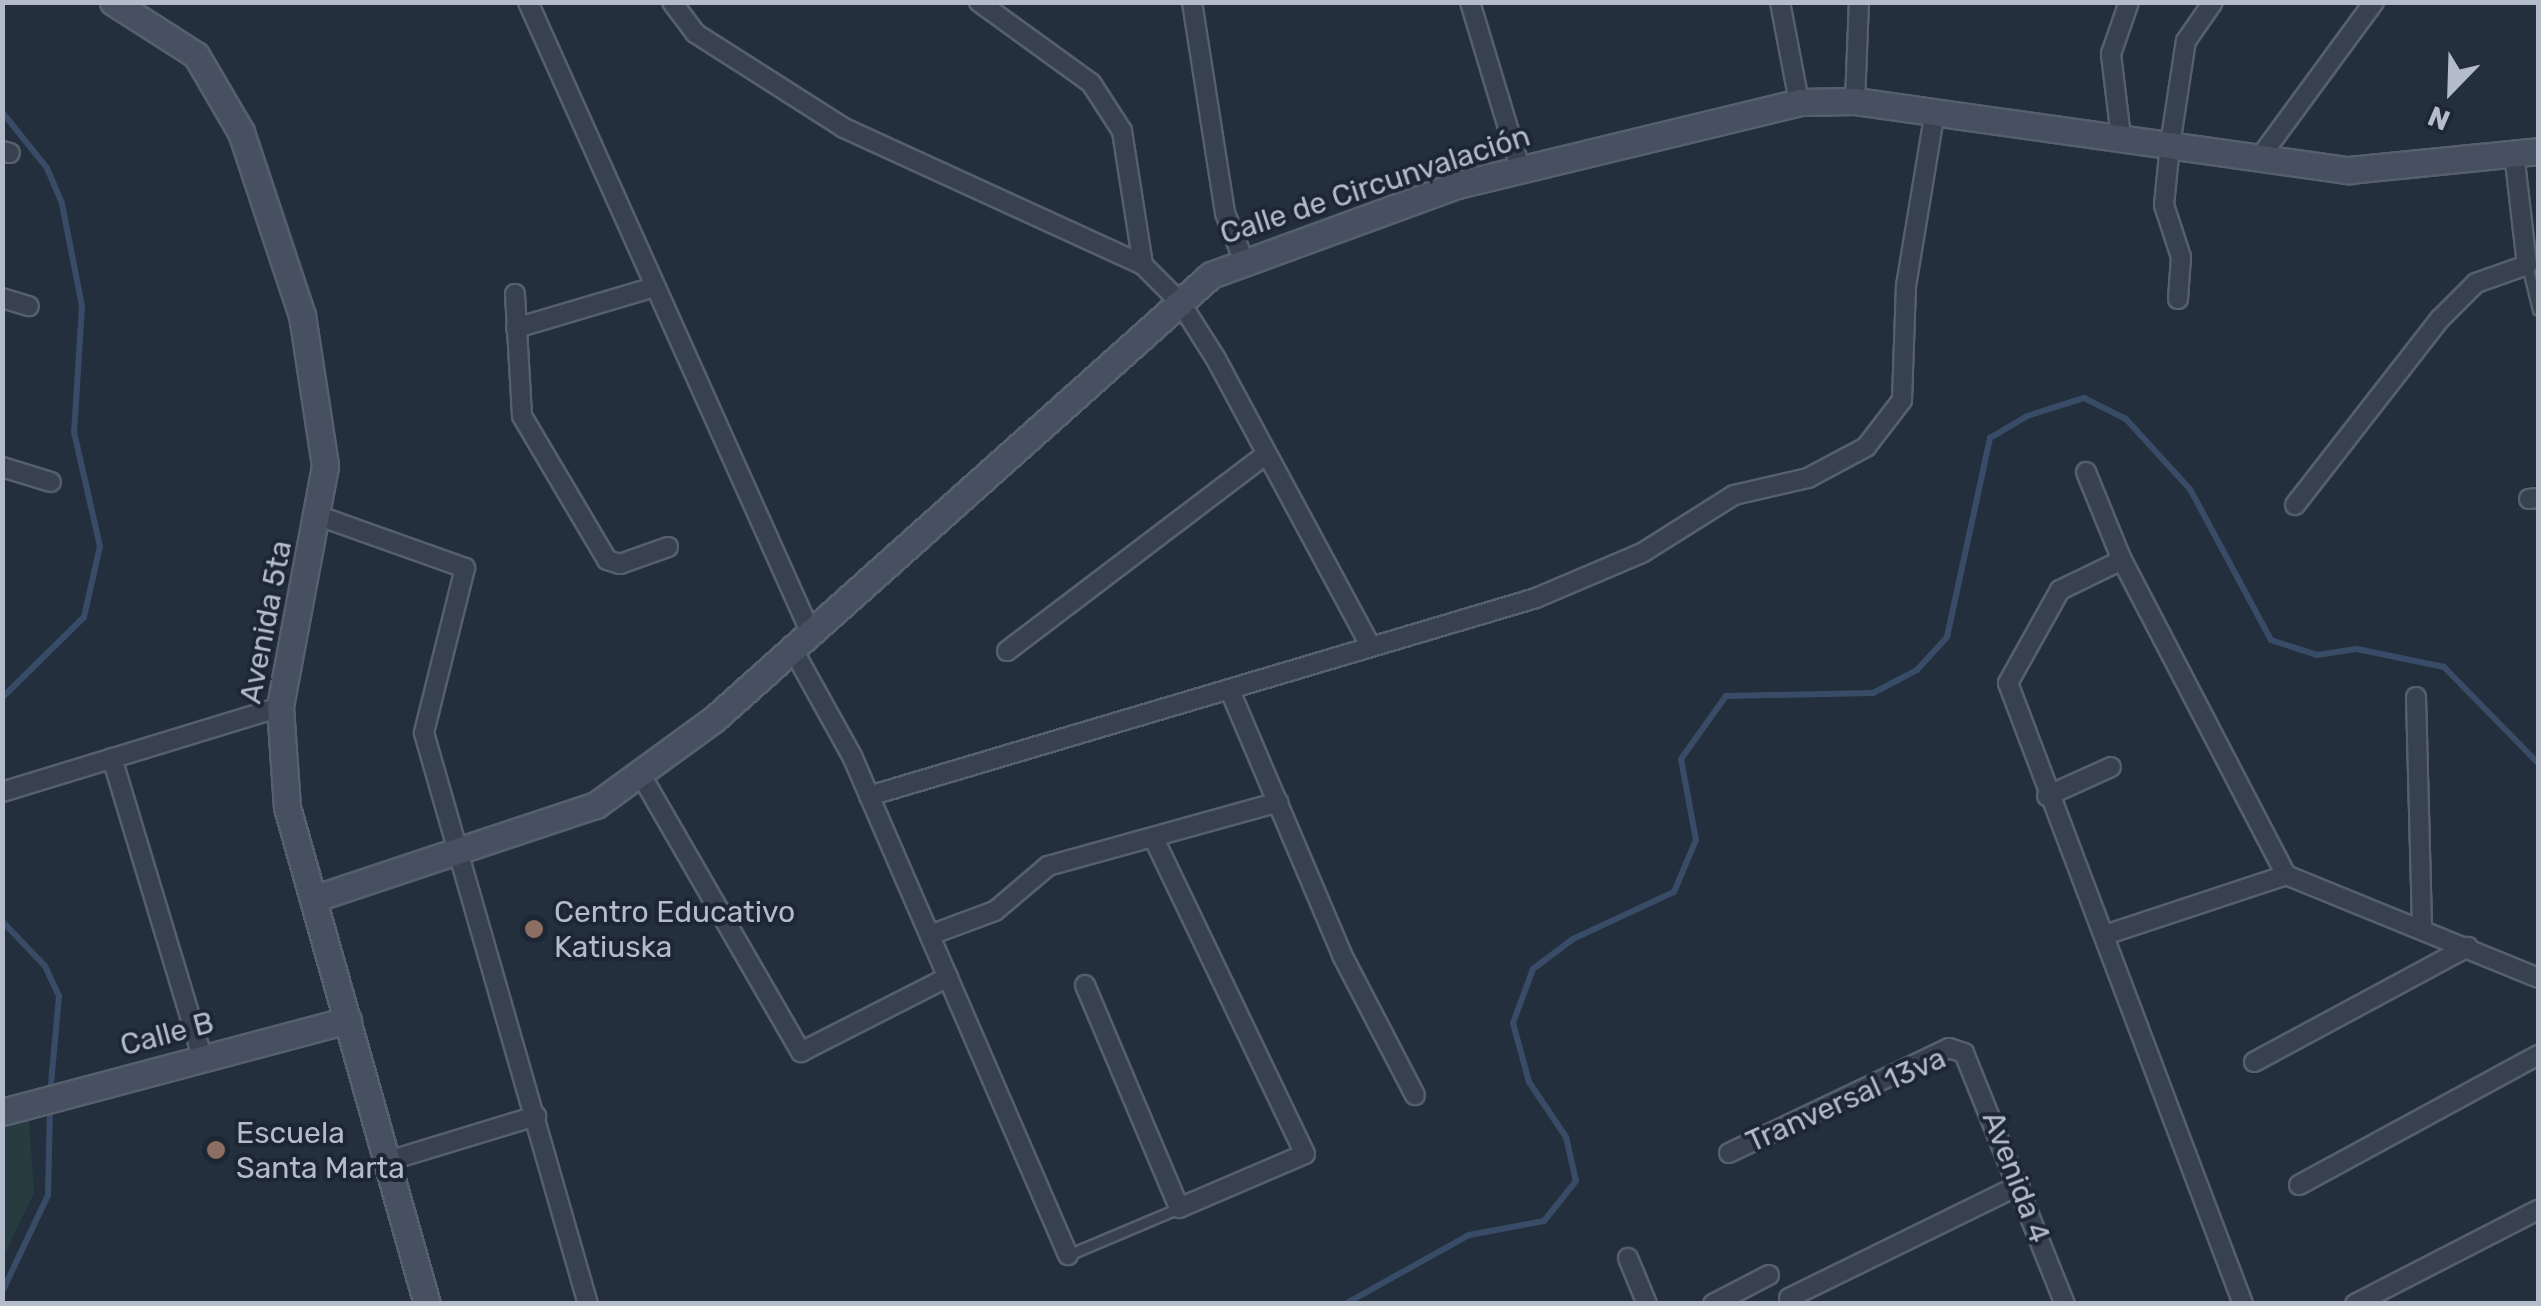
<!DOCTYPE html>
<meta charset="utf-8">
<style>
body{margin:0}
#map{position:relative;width:2541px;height:1306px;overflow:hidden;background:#242f3e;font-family:Rubik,sans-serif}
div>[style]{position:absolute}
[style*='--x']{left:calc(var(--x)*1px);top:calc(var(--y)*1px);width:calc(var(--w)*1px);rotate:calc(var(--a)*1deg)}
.green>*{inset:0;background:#263c3f}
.stream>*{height:6px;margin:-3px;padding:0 3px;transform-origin:3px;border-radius:3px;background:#394c67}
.roads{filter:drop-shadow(2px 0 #565f6c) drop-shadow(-2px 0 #565f6c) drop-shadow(0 2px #565f6c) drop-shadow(0 -2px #565f6c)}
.lane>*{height:9px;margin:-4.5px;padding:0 4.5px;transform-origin:4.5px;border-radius:4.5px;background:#38414e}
.street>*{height:18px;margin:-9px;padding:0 9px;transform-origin:9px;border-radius:9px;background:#38414e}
.secondary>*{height:25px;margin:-12.5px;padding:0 12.5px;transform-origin:12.5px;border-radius:12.5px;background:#465061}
.dots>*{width:28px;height:28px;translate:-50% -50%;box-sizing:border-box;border:5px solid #1d2633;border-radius:50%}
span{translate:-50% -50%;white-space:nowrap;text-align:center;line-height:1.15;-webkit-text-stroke:8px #1d2633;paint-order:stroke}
.street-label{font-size:30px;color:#b4bcc9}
.poi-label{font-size:30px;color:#b4bcc9}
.left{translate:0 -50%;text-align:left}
.frame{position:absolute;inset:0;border:5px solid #b4bcc9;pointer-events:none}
.north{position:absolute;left:2401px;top:40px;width:100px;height:100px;-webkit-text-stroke:8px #1d2633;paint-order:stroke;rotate:203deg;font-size:28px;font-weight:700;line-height:40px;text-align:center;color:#b4bcc9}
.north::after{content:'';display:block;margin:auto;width:35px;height:45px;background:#b4bcc9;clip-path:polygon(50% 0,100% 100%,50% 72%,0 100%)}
</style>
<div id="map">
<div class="green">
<div style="clip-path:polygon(29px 1120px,34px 1193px,3px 1257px,3px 1129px)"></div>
</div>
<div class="stream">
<div style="--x:2;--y:112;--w:72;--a:51.2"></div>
<div style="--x:47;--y:168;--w:39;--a:67"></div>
<div style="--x:62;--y:204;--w:104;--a:78.9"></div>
<div style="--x:82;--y:306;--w:126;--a:93.6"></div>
<div style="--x:74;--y:432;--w:117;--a:77.2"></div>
<div style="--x:100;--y:546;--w:73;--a:102.7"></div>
<div style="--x:84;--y:617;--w:115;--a:135.4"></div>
<div style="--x:2;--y:921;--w:62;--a:46.3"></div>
<div style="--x:45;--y:966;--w:33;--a:65"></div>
<div style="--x:59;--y:996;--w:98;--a:95.2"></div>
<div style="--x:2;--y:1292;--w:107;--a:-64.6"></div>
<div style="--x:48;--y:1195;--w:89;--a:-88.7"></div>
<div style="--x:826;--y:1304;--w:6;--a:0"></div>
<div style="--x:1345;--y:1304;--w:142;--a:-29.1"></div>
<div style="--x:1469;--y:1235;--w:76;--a:-10.6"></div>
<div style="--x:1544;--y:1221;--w:51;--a:-51.3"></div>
<div style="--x:1576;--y:1181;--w:45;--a:-102.8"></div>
<div style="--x:1566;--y:1137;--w:66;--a:-123.9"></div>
<div style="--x:1529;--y:1082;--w:61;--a:-105.2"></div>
<div style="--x:1513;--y:1023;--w:58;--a:-69.7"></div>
<div style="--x:1533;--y:969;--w:50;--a:-36.9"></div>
<div style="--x:1573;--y:939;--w:111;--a:-25"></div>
<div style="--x:1674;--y:892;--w:56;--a:-67.1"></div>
<div style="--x:1696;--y:840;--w:82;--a:-100.5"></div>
<div style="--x:1681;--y:759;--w:77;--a:-54.5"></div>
<div style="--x:1726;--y:696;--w:147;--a:-1.2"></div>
<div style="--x:1873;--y:693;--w:50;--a:-27.6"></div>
<div style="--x:1917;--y:670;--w:45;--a:-47.7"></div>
<div style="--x:1947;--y:637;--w:204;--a:-77.8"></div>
<div style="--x:1990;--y:438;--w:43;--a:-30.7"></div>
<div style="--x:2027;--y:416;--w:60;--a:-17.5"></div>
<div style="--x:2084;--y:398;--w:47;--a:26.6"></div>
<div style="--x:2126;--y:419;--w:95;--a:47.6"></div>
<div style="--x:2190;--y:489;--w:171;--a:61.8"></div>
<div style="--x:2271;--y:640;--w:48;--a:18.1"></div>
<div style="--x:2317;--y:655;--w:40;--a:-8.5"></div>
<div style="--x:2357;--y:649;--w:89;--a:11.7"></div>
<div style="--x:2444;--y:667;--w:134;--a:45.6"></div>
</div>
<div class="roads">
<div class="lane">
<div style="--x:2527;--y:265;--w:46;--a:76.3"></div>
<div style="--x:1068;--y:1255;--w:121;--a:-22.9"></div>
</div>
<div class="street">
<div style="--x:528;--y:2;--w:687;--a:65.86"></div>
<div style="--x:672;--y:2;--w:39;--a:53"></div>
<div style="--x:695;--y:33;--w:177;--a:32.5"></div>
<div style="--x:844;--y:128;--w:329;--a:24.6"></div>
<div style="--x:1143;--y:265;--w:52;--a:45"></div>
<div style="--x:1180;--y:302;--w:67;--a:57.7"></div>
<div style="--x:1216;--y:359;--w:327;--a:61.7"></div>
<div style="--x:979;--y:2;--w:138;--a:35.9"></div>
<div style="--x:1091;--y:83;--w:57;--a:57.1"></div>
<div style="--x:1122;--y:131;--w:136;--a:81.1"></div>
<div style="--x:1192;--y:2;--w:214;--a:81.1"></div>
<div style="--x:1225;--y:213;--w:49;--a:68.6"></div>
<div style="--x:1470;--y:2;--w:173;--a:73.2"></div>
<div style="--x:1780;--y:2;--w:102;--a:79.2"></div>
<div style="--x:1855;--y:101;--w:99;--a:-87.7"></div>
<div style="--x:2121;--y:137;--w:84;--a:-96.9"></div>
<div style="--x:2111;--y:54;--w:55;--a:-70.9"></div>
<div style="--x:2;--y:151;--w:8;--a:14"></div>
<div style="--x:2258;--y:160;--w:196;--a:-53.7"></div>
<div style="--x:515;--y:294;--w:122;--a:86.7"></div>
<div style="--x:522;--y:416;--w:167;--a:59.4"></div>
<div style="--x:607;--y:560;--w:14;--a:17"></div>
<div style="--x:620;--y:564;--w:51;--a:-19.5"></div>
<div style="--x:2;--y:298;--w:28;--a:17"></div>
<div style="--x:2178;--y:299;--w:42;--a:-85.9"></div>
<div style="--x:2181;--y:257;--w:55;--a:-108.1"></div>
<div style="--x:2164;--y:205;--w:60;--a:-84.3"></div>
<div style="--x:2170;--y:145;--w:105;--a:-81.3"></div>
<div style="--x:2186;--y:41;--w:47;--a:-55.3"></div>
<div style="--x:516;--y:328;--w:144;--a:-16.5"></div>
<div style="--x:2;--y:467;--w:51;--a:17"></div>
<div style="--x:2086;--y:472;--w:95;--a:67.8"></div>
<div style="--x:2122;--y:560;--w:355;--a:62.5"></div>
<div style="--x:2529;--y:499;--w:9;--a:-6"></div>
<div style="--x:2295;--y:505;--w:236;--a:-52.1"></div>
<div style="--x:2440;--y:319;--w:51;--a:-45"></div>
<div style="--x:2476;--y:283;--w:54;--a:-19.4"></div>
<div style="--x:2527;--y:265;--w:113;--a:-96.6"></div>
<div style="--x:319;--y:516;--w:155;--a:19.6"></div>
<div style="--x:465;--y:568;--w:170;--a:104"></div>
<div style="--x:424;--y:733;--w:594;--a:73.98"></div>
<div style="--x:2122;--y:560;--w:69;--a:154.2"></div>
<div style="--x:2060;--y:590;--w:107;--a:119.2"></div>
<div style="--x:2008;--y:683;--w:664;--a:69.27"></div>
<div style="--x:791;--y:646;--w:126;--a:61"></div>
<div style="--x:852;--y:756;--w:544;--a:66.59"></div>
<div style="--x:1007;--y:651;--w:326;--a:-37.2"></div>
<div style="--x:1231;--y:693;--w:285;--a:67"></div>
<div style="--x:1342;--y:955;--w:158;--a:62.5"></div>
<div style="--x:2416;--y:697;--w:230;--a:88.5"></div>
<div style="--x:112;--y:758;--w:312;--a:73.2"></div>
<div style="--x:641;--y:775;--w:320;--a:60"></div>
<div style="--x:801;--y:1052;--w:165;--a:-27"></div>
<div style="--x:2;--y:792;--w:291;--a:-17"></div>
<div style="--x:869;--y:796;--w:696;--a:-16.53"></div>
<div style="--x:1536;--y:598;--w:115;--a:-23"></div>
<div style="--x:1642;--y:553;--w:109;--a:-32.2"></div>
<div style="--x:1734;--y:495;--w:76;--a:-12.9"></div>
<div style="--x:1808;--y:478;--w:66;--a:-28.1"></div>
<div style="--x:1866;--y:447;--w:59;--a:-52.5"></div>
<div style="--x:1902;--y:400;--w:114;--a:-88"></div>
<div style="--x:1906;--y:286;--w:177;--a:-80.6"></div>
<div style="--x:2047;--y:796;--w:70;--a:-24.4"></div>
<div style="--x:2108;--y:934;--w:188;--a:-18.3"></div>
<div style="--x:2286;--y:875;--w:272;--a:22.2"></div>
<div style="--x:930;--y:935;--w:69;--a:-20.3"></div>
<div style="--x:995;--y:911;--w:70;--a:-40.3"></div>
<div style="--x:1048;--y:866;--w:239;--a:-15.5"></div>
<div style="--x:1085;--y:985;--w:242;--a:67.1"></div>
<div style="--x:1179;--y:1208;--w:137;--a:-23.2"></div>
<div style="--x:1305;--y:1154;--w:349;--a:-115.6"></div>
<div style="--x:2254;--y:1062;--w:243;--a:-28.3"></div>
<div style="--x:1729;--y:1153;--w:244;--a:-25.5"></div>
<div style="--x:1949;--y:1048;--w:16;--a:18"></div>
<div style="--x:1964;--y:1053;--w:271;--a:68.1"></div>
<div style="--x:388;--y:1161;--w:155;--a:-16.9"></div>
<div style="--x:2299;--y:1185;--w:272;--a:-28.5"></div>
<div style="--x:1628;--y:1258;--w:50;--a:67.6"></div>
<div style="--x:1789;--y:1298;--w:257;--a:-26.1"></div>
<div style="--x:1713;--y:1304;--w:63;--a:-27.4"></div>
<div style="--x:2355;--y:1304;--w:206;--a:-27.2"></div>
</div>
<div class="secondary">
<div style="--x:113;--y:2;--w:98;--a:32.6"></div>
<div style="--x:196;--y:55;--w:89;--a:59.7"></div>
<div style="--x:241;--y:132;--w:193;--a:71.6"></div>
<div style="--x:302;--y:315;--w:153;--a:81.3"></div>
<div style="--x:325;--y:466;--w:245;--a:100.6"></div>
<div style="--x:280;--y:707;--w:100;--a:86"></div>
<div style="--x:287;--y:807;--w:516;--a:74.27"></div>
<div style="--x:313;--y:899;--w:298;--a:-18.4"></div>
<div style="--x:596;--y:805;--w:146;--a:-36.1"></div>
<div style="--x:714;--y:719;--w:666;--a:-41.78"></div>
<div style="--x:1211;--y:275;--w:262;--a:-20.1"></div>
<div style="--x:1457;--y:185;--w:352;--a:-13.6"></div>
<div style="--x:1799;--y:102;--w:56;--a:-1"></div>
<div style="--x:1855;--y:101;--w:499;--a:8"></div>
<div style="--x:2349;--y:170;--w:190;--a:-5.7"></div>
<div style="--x:2;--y:1112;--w:358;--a:-14.9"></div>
</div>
</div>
<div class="dots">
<div style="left:534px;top:929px;background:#8d6e63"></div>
<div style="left:216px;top:1150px;background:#8d6e63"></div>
</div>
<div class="street-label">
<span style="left:1375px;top:185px;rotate:-18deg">Calle de Circunvalación</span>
<span style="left:266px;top:622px;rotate:-79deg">Avenida 5ta</span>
<span style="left:167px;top:1034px;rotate:-15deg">Calle B</span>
<span style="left:1846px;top:1100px;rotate:-24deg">Tranversal 13va</span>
<span style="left:2016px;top:1177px;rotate:69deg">Avenida 4</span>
</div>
<div class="poi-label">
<span class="left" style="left:554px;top:929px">Centro Educativo<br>Katiuska</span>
<span class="left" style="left:236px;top:1150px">Escuela<br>Santa Marta</span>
</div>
<div class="frame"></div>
<div class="north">N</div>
</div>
